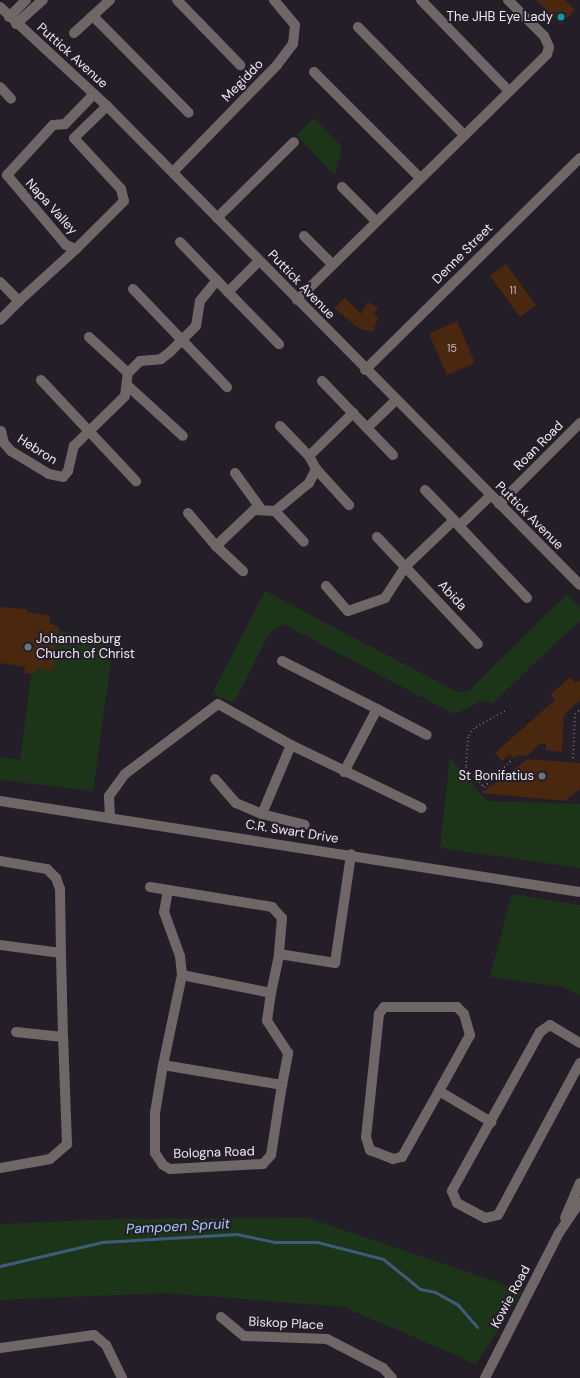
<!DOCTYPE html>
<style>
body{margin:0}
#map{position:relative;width:580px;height:1378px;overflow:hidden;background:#241e29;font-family:"DM Sans",sans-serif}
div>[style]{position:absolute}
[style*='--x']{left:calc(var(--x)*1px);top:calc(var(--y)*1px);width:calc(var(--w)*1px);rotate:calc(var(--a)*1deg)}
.green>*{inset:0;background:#1c3519}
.stream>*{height:3px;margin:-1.5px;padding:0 1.5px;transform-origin:1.5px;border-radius:1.5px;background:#405a7c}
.building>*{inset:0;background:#4a270f}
.path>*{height:2px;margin-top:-1px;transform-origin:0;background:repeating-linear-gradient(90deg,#67626c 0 1px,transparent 0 4px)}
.minor>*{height:10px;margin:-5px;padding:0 5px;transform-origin:5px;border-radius:5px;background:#6e6667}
.tertiary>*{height:10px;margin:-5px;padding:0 5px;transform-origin:5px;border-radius:5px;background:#6e6667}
.dots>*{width:11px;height:11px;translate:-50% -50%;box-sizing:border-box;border:2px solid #241e29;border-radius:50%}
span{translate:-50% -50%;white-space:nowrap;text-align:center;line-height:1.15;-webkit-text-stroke:4px #241e29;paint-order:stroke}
.number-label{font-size:11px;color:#c5b9b9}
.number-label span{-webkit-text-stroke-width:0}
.poi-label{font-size:13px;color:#eeeaf2}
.right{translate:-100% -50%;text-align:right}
.left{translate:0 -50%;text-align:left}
.street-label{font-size:13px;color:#eeeaf2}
.water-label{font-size:14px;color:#a6c9f7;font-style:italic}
</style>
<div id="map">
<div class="green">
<div style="clip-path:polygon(314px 118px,342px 147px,335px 175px,296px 135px)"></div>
<div style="clip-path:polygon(265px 591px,457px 692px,469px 691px,567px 594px,580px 608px,580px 620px,492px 704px,483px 700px,454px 714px,283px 624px,268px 635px,234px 703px,212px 694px)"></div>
<div style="clip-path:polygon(58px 631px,114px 639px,93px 791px,0 780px,0 757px,20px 760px,31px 674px,35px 674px,36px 668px,52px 671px)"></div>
<div style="clip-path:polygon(450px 757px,486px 801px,580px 804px,580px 868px,440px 848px)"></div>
<div style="clip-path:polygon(512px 894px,580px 905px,580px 996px,564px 987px,490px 977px)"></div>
<div style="clip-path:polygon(308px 1218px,523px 1291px,476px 1364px,344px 1307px,165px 1293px,0 1300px,0 1224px,113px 1219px)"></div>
</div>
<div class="stream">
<div style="--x:0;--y:1266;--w:105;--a:-13.2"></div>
<div style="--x:102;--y:1242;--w:135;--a:-3.4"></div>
<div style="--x:237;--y:1234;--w:38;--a:12"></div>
<div style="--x:274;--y:1242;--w:43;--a:0"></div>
<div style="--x:317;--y:1242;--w:68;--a:14.4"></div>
<div style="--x:383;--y:1259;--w:48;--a:39"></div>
<div style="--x:420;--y:1289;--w:15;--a:11"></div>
<div style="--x:435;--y:1292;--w:26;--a:29"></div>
<div style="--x:458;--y:1305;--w:29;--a:49"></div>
</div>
<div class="building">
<div style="clip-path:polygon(536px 0,565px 0,575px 10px,561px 24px)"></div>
<div style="clip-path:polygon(506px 264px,536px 305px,520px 317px,490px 276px)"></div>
<div style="clip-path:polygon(345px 298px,361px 314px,368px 302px,378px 308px,374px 313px,378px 317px,373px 332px,360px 329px,334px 308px)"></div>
<div style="clip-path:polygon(457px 321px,475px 363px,447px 375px,429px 334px)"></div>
<div style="clip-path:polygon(0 607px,27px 609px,27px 612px,50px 616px,49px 622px,59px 628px,52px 671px,36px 668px,35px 674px,31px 674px,24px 673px,25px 667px,0 663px)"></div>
<div style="clip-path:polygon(570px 677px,575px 683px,580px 679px,580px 700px,564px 715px,562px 752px,546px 750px,546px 744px,540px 744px,527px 756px,517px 755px,514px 759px,510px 754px,502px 761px,495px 753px,555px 700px,551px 694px)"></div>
<div style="clip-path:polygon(528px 759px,580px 763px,580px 789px,565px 801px,481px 793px)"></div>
</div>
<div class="path">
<div style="--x:505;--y:711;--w:35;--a:151"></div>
<div style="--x:474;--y:728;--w:11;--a:124"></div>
<div style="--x:468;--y:737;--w:30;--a:94"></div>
<div style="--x:466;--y:767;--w:27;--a:48"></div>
<div style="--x:484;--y:787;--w:37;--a:-44"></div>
<div style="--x:573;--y:758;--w:44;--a:-87.4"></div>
<div style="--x:575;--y:714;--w:6;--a:-39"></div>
</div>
<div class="minor">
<div style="--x:177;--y:0;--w:91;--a:45.9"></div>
<div style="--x:421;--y:0;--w:127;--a:46"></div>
<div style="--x:0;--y:7;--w:146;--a:42.8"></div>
<div style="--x:107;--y:106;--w:673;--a:45.36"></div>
<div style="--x:93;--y:16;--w:136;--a:45.3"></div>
<div style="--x:9;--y:17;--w:24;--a:-45"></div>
<div style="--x:16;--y:24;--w:36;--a:-42"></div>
<div style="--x:358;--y:27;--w:151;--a:45.5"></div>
<div style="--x:74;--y:33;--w:49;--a:-42.5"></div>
<div style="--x:314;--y:72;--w:150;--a:45"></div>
<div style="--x:0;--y:87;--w:16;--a:47"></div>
<div style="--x:94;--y:94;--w:42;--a:134"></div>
<div style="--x:65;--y:124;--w:12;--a:175"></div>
<div style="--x:53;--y:125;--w:68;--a:132.6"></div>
<div style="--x:7;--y:175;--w:92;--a:49.9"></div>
<div style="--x:66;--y:245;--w:11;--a:22"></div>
<div style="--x:76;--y:249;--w:68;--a:-45"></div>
<div style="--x:124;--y:201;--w:12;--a:-104"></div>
<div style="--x:121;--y:189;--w:69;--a:-132.7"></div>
<div style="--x:74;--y:138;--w:46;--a:-44.1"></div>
<div style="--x:173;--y:172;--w:149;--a:-45.8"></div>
<div style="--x:277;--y:65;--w:26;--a:-53"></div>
<div style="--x:293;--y:44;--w:19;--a:-84"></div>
<div style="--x:295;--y:25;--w:33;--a:-130"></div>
<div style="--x:342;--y:187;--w:48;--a:45"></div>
<div style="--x:217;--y:218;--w:108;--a:-44.6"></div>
<div style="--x:304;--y:236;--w:40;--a:45"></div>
<div style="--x:180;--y:242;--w:69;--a:46.2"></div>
<div style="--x:259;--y:261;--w:44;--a:135"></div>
<div style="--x:228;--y:292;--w:73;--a:45.6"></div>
<div style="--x:0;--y:282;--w:27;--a:45"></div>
<div style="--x:19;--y:301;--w:77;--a:-42.4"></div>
<div style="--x:133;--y:289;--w:136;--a:46.2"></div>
<div style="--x:297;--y:300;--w:351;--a:-44.5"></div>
<div style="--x:547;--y:54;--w:7;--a:-74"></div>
<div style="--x:549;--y:47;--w:12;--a:-114"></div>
<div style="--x:544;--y:36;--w:51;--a:-135"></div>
<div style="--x:0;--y:320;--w:27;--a:-45"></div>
<div style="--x:89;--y:337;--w:53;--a:42.7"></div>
<div style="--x:365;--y:370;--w:302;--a:-44.6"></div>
<div style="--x:41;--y:380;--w:139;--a:46.8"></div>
<div style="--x:322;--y:381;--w:65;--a:46.2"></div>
<div style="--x:128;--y:386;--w:74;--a:42.3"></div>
<div style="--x:280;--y:426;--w:42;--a:46"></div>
<div style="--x:1;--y:431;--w:12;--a:76"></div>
<div style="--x:4;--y:443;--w:11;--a:49"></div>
<div style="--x:11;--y:451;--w:44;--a:31.2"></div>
<div style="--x:49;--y:474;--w:14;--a:12"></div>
<div style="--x:63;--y:477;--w:8;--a:-50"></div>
<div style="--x:68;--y:471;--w:26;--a:-77"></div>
<div style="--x:74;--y:446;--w:71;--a:-44.4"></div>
<div style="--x:125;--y:396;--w:23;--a:-83"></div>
<div style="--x:128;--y:373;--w:17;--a:-45"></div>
<div style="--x:140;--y:361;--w:21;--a:-5"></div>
<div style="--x:161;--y:359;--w:11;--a:-38"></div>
<div style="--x:170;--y:352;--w:37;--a:-45"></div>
<div style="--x:196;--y:326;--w:25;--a:-81"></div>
<div style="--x:200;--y:301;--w:27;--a:-51"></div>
<div style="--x:393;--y:455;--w:37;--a:-134"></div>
<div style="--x:367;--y:428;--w:39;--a:-44"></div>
<div style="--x:316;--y:469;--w:49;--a:47.5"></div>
<div style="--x:235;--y:473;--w:44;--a:54.2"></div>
<div style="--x:425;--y:490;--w:47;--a:45.9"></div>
<div style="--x:490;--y:496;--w:43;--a:135.9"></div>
<div style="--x:459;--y:526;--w:99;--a:46.6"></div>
<div style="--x:499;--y:504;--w:115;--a:-45"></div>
<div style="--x:275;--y:511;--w:42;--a:46.9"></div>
<div style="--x:188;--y:513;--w:43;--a:49.7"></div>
<div style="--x:216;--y:546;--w:52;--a:-43.5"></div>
<div style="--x:254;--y:510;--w:21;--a:3"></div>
<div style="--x:275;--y:511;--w:44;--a:-39.5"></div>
<div style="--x:309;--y:483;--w:16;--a:-63"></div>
<div style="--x:316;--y:469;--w:15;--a:-118"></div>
<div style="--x:309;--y:456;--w:62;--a:-44.3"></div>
<div style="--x:377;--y:537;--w:147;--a:46.7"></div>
<div style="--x:216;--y:546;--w:37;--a:43"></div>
<div style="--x:326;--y:586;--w:33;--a:49"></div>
<div style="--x:348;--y:611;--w:39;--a:-19"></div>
<div style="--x:385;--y:598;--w:38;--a:-57"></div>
<div style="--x:406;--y:566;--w:66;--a:-43.8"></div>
<div style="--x:282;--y:661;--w:106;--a:26.8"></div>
<div style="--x:291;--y:745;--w:75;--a:112.8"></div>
<div style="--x:262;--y:814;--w:44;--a:14.3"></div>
<div style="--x:344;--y:772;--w:71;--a:-62.4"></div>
<div style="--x:377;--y:709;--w:56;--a:27.5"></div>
<div style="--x:215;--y:779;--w:32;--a:49"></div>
<div style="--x:236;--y:803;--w:28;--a:23"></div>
<div style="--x:110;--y:817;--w:21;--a:-93"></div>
<div style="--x:109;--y:796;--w:27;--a:-54"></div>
<div style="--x:125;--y:774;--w:116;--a:-37"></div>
<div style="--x:218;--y:704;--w:84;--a:29.3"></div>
<div style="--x:291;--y:745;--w:145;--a:25.7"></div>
<div style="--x:0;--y:861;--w:48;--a:9.7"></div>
<div style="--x:47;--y:869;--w:13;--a:45"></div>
<div style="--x:56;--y:878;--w:12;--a:70"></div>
<div style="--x:60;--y:889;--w:64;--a:89.1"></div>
<div style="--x:61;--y:953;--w:62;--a:-172.5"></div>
<div style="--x:150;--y:887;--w:124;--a:9.3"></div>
<div style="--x:272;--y:907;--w:15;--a:48"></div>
<div style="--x:282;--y:918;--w:36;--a:95"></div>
<div style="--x:279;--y:954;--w:57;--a:9.1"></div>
<div style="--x:335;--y:963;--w:110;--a:-81.6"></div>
<div style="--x:168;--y:890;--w:22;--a:100"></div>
<div style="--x:164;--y:912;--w:47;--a:70"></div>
<div style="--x:180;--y:956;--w:19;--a:84"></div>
<div style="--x:182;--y:975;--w:91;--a:11.4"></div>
<div style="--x:271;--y:993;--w:40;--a:-78"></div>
<div style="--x:182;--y:975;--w:92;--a:101.9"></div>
<div style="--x:163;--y:1065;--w:121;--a:9.5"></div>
<div style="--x:282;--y:1085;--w:33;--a:-79"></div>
<div style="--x:288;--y:1053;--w:38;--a:-123"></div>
<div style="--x:267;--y:1021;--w:28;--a:-82"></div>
<div style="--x:16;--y:1032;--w:47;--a:6.1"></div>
<div style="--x:63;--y:1037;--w:84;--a:-91.4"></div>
<div style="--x:580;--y:1043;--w:35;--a:-149"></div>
<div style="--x:550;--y:1025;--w:12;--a:145"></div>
<div style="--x:540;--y:1032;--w:182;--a:119"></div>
<div style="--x:452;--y:1191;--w:13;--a:67"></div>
<div style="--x:457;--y:1203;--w:32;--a:28"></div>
<div style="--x:485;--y:1218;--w:13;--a:-13"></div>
<div style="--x:498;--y:1215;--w:173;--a:-61.7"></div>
<div style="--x:163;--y:1065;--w:49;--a:99.5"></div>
<div style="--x:155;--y:1113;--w:40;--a:90"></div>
<div style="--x:155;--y:1153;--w:14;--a:56"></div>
<div style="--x:163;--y:1165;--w:8;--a:30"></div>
<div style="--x:170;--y:1169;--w:93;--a:-3.1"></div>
<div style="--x:263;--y:1164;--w:12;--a:-48"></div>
<div style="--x:271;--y:1155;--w:71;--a:-81.1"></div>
<div style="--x:439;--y:1091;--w:64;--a:-61"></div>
<div style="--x:470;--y:1035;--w:22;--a:-106"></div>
<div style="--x:464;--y:1014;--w:10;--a:-135"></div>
<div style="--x:457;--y:1007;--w:73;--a:180"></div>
<div style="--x:384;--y:1007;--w:9;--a:126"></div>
<div style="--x:379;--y:1014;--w:124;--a:96"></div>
<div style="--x:366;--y:1137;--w:14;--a:73"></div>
<div style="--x:370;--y:1150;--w:25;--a:21"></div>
<div style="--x:393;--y:1159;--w:9;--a:-13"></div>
<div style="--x:402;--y:1157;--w:76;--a:-60.7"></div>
<div style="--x:439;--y:1091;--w:61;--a:30.8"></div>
<div style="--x:0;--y:1168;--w:51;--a:-10.2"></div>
<div style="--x:50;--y:1159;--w:23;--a:-41"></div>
<div style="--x:67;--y:1144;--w:107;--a:-92.1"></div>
<div style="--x:565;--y:1218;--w:38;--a:-67"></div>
<div style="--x:221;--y:1317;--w:30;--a:40"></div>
<div style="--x:244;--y:1336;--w:83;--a:2.1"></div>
<div style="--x:327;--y:1339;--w:63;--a:27.4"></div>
<div style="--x:383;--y:1368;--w:13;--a:48"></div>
<div style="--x:0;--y:1348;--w:95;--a:-7.9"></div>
<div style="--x:94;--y:1335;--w:16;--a:40"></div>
<div style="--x:106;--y:1345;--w:37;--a:64"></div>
<div style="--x:485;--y:1378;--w:163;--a:-63"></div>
<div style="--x:559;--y:1233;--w:37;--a:-56"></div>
</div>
<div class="tertiary">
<div style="--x:0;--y:801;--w:587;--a:8.92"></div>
</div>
<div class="dots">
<div style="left:561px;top:17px;background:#0f9aa8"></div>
<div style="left:28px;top:647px;background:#6b7280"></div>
<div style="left:542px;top:776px;background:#6b7280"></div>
</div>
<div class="number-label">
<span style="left:513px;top:290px">11</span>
<span style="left:452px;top:348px">15</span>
</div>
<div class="poi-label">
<span class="right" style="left:553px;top:17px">The JHB Eye Lady</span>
<span class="left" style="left:36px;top:647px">Johannesburg<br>Church of Christ</span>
<span class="right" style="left:534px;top:776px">St Bonifatius</span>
</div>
<div class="street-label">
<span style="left:72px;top:56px;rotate:42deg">Puttick Avenue</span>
<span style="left:243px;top:81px;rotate:-46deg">Megiddo</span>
<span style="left:51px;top:207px;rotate:48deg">Napa Valley</span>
<span style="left:463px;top:254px;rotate:-45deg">Denne Street</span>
<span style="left:301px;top:285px;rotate:46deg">Puttick Avenue</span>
<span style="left:539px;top:446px;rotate:-45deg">Roan Road</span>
<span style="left:37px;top:450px;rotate:32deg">Hebron</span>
<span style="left:529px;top:516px;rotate:45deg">Puttick Avenue</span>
<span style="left:452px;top:596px;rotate:47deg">Abida</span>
<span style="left:292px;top:832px;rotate:9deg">C.R. Swart Drive</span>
<span style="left:214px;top:1153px;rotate:-2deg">Bologna Road</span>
<span style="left:511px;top:1297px;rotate:-62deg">Kowie Road</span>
<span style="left:286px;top:1324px;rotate:3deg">Biskop Place</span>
</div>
<div class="water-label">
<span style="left:178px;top:1226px;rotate:-3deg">Pampoen Spruit</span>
</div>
</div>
